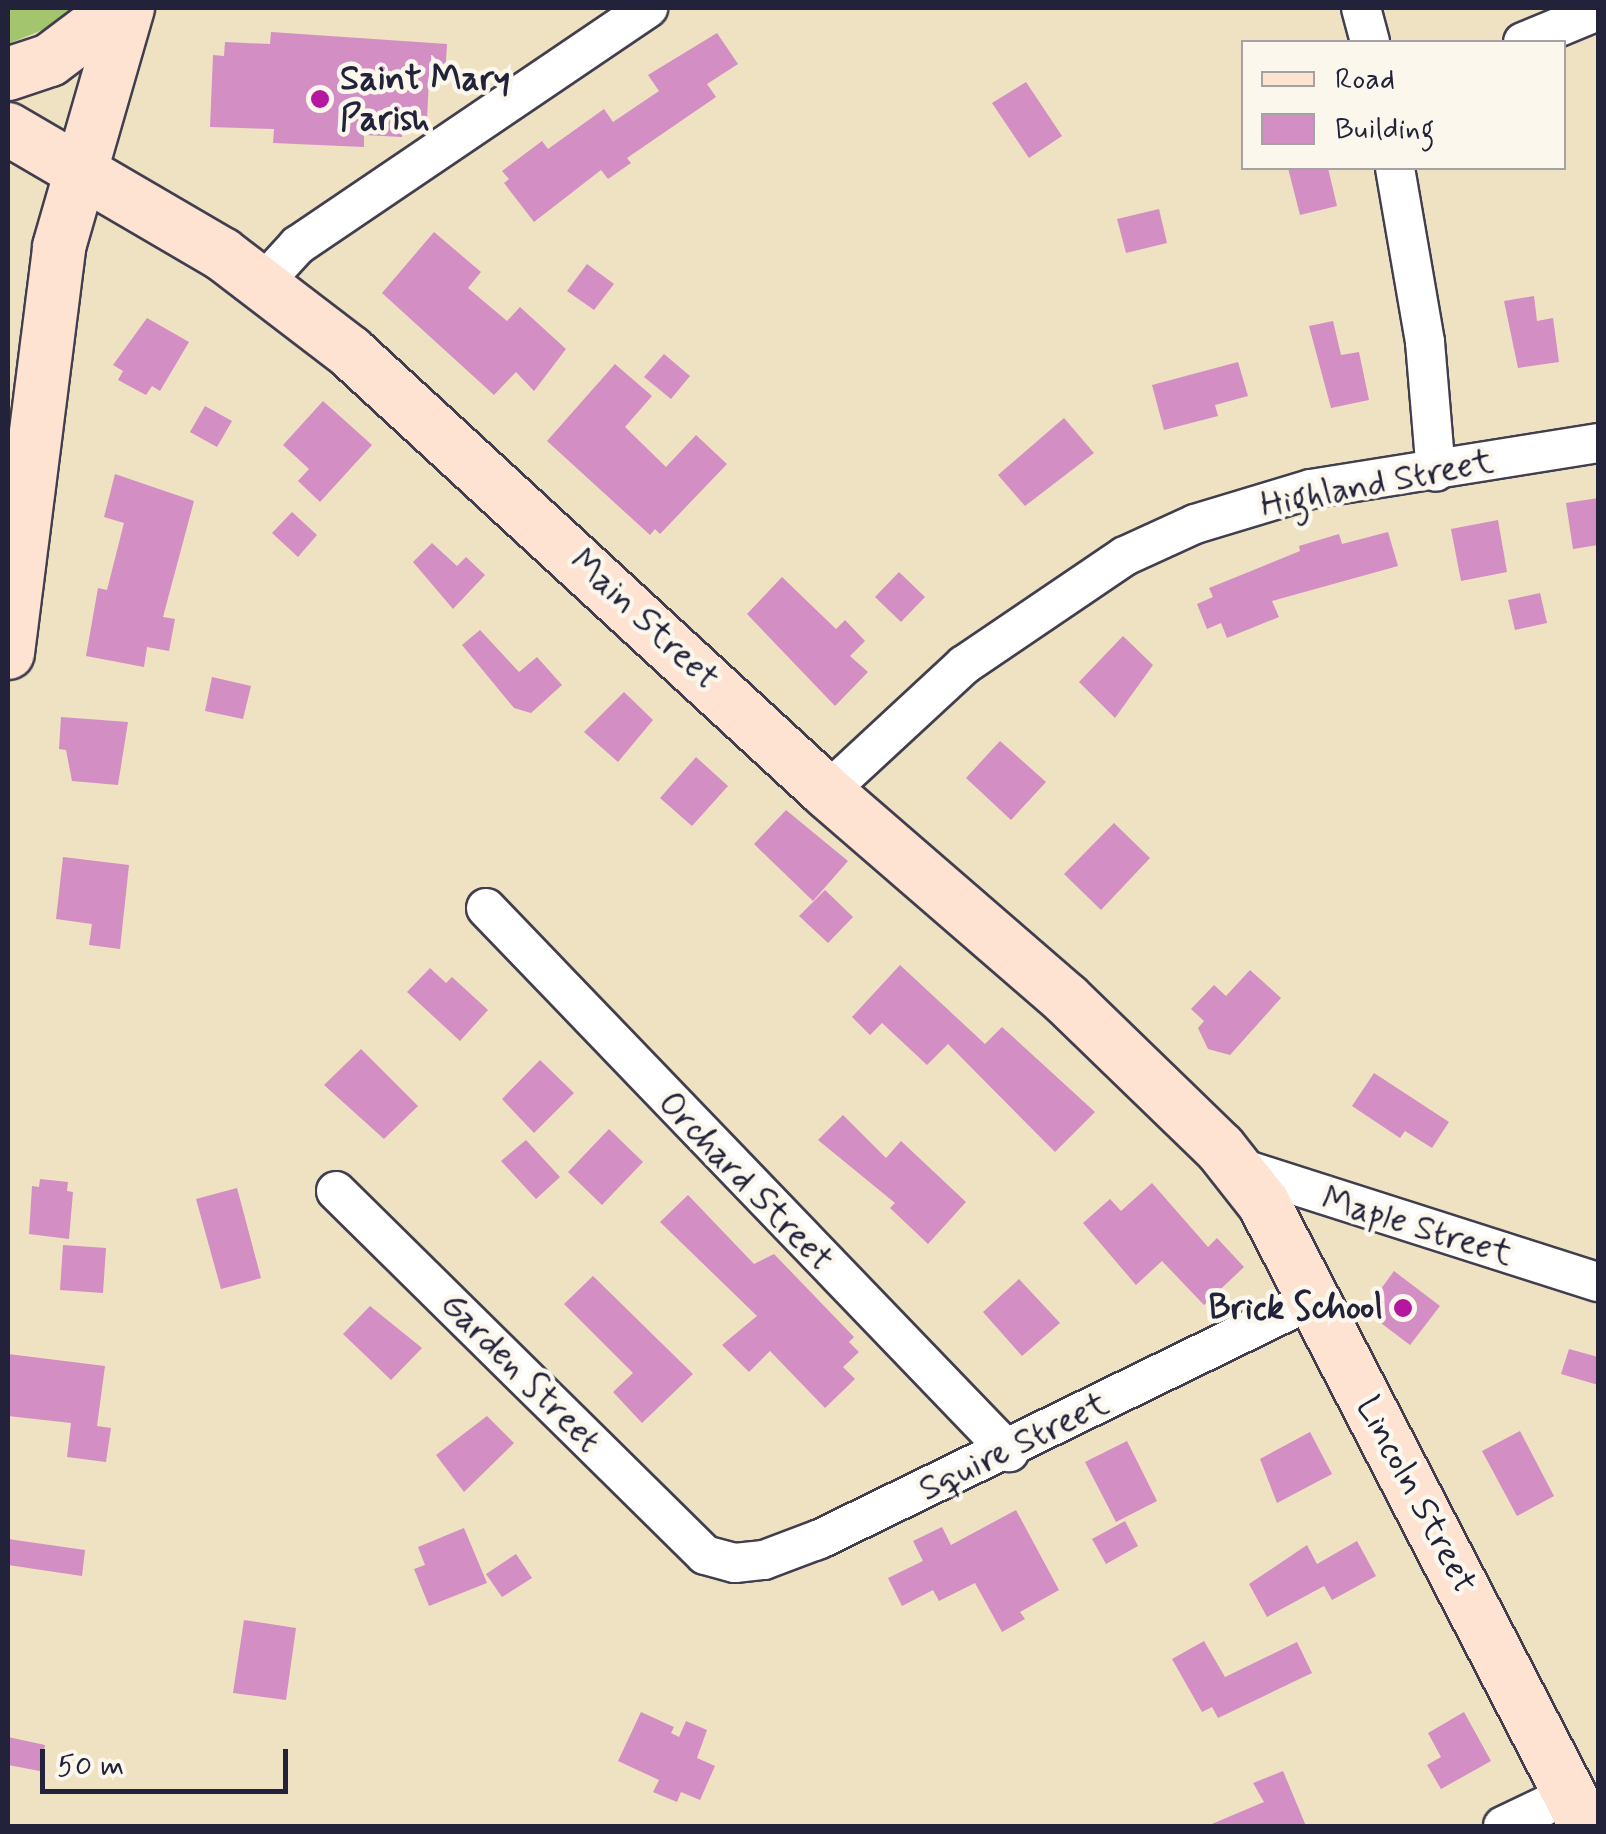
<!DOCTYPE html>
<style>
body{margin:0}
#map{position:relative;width:1606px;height:1834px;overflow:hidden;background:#eee2c3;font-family:Mynerve,sans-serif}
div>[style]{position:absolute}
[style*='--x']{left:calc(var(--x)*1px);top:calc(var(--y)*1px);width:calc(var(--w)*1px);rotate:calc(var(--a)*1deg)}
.green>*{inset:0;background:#a3c56e}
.building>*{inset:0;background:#d38ec3}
.roads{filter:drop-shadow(2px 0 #413f4f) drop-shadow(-2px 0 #413f4f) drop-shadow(0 2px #413f4f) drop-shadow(0 -2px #413f4f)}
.street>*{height:38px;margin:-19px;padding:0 19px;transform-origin:19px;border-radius:19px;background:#fff}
.secondary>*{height:52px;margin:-26px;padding:0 26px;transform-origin:26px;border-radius:26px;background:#fee3d2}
.dots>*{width:28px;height:28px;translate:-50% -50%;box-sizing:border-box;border:5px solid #fbf7ec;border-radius:50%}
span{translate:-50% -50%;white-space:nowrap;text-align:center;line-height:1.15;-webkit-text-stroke:9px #fbf7ec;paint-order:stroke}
.poi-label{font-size:35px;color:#22223b;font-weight:700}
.left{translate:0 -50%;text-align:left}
.right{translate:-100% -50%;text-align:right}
.street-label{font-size:35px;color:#22223b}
.frame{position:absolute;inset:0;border:10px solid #22223b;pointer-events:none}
.legend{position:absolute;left:1241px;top:40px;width:325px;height:130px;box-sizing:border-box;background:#fbf7ec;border:2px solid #a4a2a5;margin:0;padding:12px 18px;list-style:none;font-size:30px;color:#22223b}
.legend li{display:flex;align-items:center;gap:20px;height:50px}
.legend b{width:50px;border:2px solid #a4a2a5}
.scale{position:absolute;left:40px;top:1749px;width:248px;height:45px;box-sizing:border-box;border:5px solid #22223b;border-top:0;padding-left:12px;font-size:30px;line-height:35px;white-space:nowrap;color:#22223b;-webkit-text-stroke:8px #fbf7ec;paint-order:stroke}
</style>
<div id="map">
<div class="green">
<div style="clip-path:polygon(8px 8px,73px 8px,45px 29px,8px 44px)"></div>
</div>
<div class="building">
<div style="clip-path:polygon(271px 32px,447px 44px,445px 78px,429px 78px,427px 120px,403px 119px,402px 137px,364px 135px,364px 147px,273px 143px,274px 129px,210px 127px,213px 55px,224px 56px,225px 42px,270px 44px)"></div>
<div style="clip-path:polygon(717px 33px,738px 64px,707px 84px,716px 97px,627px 158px,631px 163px,608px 179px,601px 170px,534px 222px,504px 183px,509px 179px,502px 171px,542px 141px,548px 149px,604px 109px,613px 122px,659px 91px,648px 75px)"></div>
<div style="clip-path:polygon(1026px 82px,1062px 136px,1029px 158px,992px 103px)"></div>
<div style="clip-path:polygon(1288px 168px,1328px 168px,1337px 206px,1300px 215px)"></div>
<div style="clip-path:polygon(1159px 209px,1167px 243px,1126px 253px,1117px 219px)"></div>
<div style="clip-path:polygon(434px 232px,481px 272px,468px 288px,507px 321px,520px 307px,566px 349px,534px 391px,516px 372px,494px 395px,382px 293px)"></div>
<div style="clip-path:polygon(587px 264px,614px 284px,594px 310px,567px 291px)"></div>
<div style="clip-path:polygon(1534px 296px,1537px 321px,1553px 318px,1559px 362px,1518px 368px,1504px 301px)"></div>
<div style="clip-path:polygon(147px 318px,189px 342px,160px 391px,152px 386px,146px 395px,118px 380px,123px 371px,113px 365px)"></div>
<div style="clip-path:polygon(1333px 321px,1341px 355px,1359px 352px,1369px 400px,1331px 408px,1309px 326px)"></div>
<div style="clip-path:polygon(664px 354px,690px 376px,671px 399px,644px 377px)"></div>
<div style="clip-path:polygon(1238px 362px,1248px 396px,1215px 405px,1218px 416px,1164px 430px,1152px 385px)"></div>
<div style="clip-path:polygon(615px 364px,652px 396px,625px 427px,666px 467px,696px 435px,727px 464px,660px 534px,655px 529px,650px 535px,547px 441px)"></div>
<div style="clip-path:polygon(323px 401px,372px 445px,320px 502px,298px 481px,309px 469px,283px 445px)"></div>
<div style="clip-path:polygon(205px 406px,232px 421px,217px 447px,190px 432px)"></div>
<div style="clip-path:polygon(1064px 418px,1094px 453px,1025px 506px,998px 475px)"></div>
<div style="clip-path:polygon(115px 474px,194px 501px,163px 617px,175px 619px,169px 651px,147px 647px,144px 667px,86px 656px,98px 588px,107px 590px,124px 523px,104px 517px)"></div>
<div style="clip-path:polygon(1598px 498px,1598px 545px,1573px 549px,1566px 503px)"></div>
<div style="clip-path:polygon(292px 512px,317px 535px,298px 557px,272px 533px)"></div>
<div style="clip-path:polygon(1498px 520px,1507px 572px,1461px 581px,1451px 529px)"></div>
<div style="clip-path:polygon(1388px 532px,1398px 566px,1272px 601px,1279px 617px,1227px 638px,1221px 623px,1207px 629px,1197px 604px,1213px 597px,1209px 588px,1300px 551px,1299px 546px,1339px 534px,1342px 544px)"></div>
<div style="clip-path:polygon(432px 543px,457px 566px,466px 557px,485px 575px,453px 609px,413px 562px)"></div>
<div style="clip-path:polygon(899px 572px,925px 597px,901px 622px,875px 597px)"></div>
<div style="clip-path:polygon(782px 577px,836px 629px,845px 620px,865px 641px,850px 656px,868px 672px,835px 706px,747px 614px)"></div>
<div style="clip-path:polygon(1540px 593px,1547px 623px,1515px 630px,1508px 600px)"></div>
<div style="clip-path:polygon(480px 630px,519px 672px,537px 657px,562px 685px,531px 713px,514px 708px,462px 645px)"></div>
<div style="clip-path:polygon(1123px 636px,1153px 665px,1115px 718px,1079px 682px)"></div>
<div style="clip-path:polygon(212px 677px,251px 686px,243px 719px,205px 711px)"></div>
<div style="clip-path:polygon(624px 692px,653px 720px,618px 762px,584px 732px)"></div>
<div style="clip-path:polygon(61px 717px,128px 722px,118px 785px,72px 781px,66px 750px,59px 749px)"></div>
<div style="clip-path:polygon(1000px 741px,1046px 782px,1011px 820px,966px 778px)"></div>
<div style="clip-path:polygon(696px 757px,728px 786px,692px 826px,660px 798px)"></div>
<div style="clip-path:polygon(786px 810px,848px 861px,813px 901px,754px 844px)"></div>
<div style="clip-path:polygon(1114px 823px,1150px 858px,1101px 910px,1064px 874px)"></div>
<div style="clip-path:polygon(63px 857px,129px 865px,120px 949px,89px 945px,92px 924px,56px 919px)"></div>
<div style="clip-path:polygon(825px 890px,853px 917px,828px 943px,799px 916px)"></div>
<div style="clip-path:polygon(900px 965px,985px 1044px,1002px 1027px,1095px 1112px,1055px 1152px,948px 1044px,927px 1065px,882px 1023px,870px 1035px,852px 1017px)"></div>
<div style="clip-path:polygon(430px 968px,446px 983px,452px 977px,488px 1010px,460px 1041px,407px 992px)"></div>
<div style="clip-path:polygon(1250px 970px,1281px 998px,1230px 1055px,1208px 1049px,1198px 1028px,1204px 1021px,1191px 1009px,1214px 985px,1226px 996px)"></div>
<div style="clip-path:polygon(361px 1049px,418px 1106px,384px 1139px,324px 1085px)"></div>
<div style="clip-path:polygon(540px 1060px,574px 1093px,534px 1133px,502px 1099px)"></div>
<div style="clip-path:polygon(1374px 1073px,1449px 1122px,1432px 1148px,1405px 1131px,1400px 1138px,1352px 1106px)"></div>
<div style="clip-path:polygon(843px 1115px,886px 1158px,901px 1141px,966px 1202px,928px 1244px,890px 1208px,895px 1203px,818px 1140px)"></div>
<div style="clip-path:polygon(609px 1129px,643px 1162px,602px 1205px,568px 1172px)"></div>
<div style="clip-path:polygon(526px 1140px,560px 1177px,536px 1199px,501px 1161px)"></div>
<div style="clip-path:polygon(40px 1179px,68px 1182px,67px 1191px,73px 1192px,69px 1239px,29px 1234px,32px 1186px,39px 1187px)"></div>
<div style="clip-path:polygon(1152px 1183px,1208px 1247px,1217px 1238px,1244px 1267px,1204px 1305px,1162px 1261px,1136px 1285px,1083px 1223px,1110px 1199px,1121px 1211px)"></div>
<div style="clip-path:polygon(237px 1188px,261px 1278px,221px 1289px,196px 1199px)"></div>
<div style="clip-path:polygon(688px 1195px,754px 1264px,774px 1254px,854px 1337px,849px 1342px,859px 1352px,843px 1367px,855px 1379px,825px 1408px,770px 1351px,749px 1372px,722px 1345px,757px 1316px,660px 1222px)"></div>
<div style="clip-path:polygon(63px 1245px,106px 1248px,103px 1293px,60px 1290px)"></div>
<div style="clip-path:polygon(1394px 1271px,1440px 1306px,1410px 1345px,1365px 1311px)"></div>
<div style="clip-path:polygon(593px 1276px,693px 1374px,642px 1423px,613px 1392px,633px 1373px,564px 1304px)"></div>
<div style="clip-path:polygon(1019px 1279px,1060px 1323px,1022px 1356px,983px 1312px)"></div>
<div style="clip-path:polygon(370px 1306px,422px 1348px,391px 1380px,343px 1334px)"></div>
<div style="clip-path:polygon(1569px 1349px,1598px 1357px,1598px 1385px,1561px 1374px)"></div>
<div style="clip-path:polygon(8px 1354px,105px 1366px,97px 1426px,111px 1428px,106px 1462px,67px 1457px,71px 1423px,8px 1416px)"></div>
<div style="clip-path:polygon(487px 1416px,514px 1443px,464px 1492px,436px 1455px)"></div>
<div style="clip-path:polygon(1520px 1431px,1554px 1496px,1517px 1516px,1482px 1451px)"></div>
<div style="clip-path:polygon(1310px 1432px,1332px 1474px,1277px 1503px,1260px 1459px)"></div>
<div style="clip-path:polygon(1127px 1441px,1157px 1501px,1116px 1522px,1085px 1462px)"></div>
<div style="clip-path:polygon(1016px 1510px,1059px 1590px,1020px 1612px,1025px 1619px,1002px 1632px,975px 1583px,939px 1601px,933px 1590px,902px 1606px,888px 1578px,923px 1561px,913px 1541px,942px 1527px,951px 1545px)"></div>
<div style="clip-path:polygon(1125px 1521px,1138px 1546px,1106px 1564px,1092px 1539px)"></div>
<div style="clip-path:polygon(464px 1528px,487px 1583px,429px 1606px,414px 1569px,425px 1565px,418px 1547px)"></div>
<div style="clip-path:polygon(8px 1539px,85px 1550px,82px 1576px,8px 1565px)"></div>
<div style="clip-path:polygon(1357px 1541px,1376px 1576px,1332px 1600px,1324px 1586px,1267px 1617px,1249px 1584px,1307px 1545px,1317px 1564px)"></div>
<div style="clip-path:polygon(516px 1554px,532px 1578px,502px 1597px,486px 1574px)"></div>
<div style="clip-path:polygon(244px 1620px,296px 1628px,286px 1700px,233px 1693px)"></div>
<div style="clip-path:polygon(1204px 1641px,1225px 1677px,1297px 1642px,1312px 1673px,1218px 1718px,1212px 1707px,1202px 1712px,1172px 1659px)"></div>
<div style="clip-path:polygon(641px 1712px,674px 1727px,671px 1733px,679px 1737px,686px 1721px,707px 1730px,697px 1758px,715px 1766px,700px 1800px,681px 1792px,677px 1802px,653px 1792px,659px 1780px,618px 1761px)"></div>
<div style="clip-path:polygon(1464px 1712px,1491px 1761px,1441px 1789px,1427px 1765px,1441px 1757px,1428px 1733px)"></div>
<div style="clip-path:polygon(8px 1737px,45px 1745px,40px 1771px,8px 1765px)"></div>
<div style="clip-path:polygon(1283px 1771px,1306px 1826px,1207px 1826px,1264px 1802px,1253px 1783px)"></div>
</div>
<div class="roads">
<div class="street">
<div style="--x:1361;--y:8;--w:35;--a:75"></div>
<div style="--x:1523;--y:42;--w:81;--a:-22.5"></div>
<div style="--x:1395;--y:168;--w:177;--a:80.2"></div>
<div style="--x:1425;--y:342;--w:130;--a:85.2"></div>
<div style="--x:264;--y:282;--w:50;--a:-47.4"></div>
<div style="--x:298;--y:245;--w:423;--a:-34.1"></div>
<div style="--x:827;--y:792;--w:187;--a:-42.8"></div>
<div style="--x:964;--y:665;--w:194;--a:-34.1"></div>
<div style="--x:1125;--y:556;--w:77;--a:-24.6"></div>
<div style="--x:1195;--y:524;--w:121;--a:-16.8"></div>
<div style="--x:1311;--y:489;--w:291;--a:-9.1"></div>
<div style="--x:486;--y:908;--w:755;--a:46.13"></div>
<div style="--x:1237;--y:1167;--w:379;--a:17.7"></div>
<div style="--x:336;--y:1191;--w:518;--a:44.61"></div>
<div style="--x:705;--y:1555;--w:31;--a:15"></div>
<div style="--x:735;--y:1563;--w:29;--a:-6"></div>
<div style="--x:764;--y:1560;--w:60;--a:-20.6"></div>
<div style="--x:820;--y:1539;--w:548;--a:-25.96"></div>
<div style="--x:1503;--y:1826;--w:74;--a:-25.5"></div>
</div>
<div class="secondary">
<div style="--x:8;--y:74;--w:44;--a:-18.4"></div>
<div style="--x:50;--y:60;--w:86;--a:-37"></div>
<div style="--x:8;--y:129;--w:248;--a:30.3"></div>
<div style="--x:222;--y:254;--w:161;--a:37.4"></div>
<div style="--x:350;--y:352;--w:649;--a:42.69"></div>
<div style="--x:827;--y:792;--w:316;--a:40.9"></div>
<div style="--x:1066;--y:999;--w:214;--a:44.1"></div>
<div style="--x:1220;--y:1148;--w:71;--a:51.8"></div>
<div style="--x:1264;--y:1204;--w:700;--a:62.63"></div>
<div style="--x:8;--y:653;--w:409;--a:-82.8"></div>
<div style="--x:59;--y:247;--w:249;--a:-73.9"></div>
</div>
</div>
<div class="dots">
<div style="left:320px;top:99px;background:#b5179e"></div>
<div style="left:1403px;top:1308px;background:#b5179e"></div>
</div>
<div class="poi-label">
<span class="left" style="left:340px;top:99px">Saint Mary<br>Parish</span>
<span class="right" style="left:1383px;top:1308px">Brick School</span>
</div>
<div class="street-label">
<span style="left:1377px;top:484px;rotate:-11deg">Highland Street</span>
<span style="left:644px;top:620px;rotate:43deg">Main Street</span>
<span style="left:745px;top:1182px;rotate:46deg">Orchard Street</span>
<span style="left:1417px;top:1227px;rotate:17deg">Maple Street</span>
<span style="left:520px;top:1373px;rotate:45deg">Garden Street</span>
<span style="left:1014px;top:1447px;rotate:-26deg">Squire Street</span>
<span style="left:1416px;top:1495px;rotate:62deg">Lincoln Street</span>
</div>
<div class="frame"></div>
<ul class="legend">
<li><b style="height:12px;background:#fee3d2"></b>Road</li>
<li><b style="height:28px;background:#d38ec3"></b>Building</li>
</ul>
<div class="scale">50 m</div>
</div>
